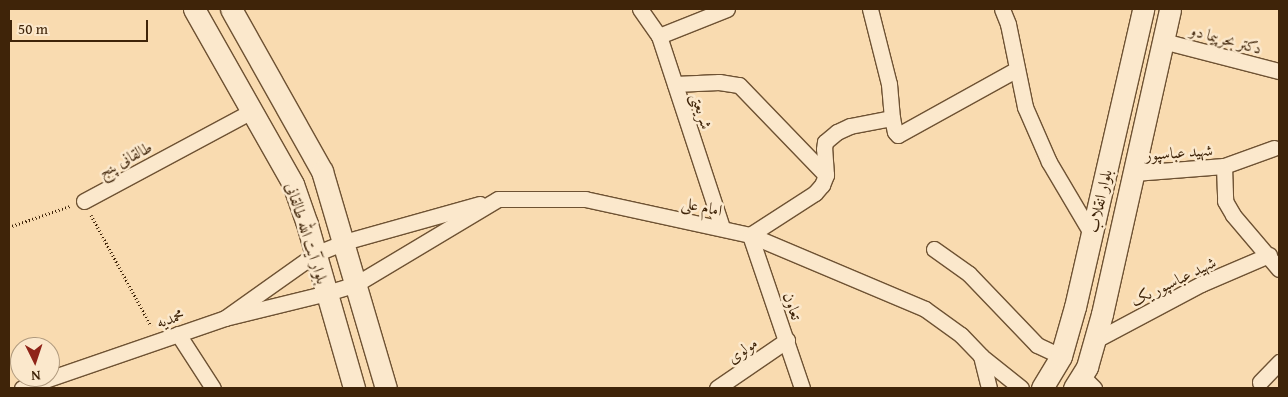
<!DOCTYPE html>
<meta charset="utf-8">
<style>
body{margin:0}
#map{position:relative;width:1288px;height:397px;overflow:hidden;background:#f9dbb0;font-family:"Gentium Book Plus",Amiri,serif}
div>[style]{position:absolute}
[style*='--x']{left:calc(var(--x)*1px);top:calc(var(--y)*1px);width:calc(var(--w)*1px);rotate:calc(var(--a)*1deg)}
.path>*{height:3px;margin-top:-1.5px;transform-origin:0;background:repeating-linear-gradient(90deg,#3f2409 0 1px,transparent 0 3.5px)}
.roads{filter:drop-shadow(1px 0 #6e5233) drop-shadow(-1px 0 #6e5233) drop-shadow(0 1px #6e5233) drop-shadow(0 -1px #6e5233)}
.minor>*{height:15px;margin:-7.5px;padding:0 7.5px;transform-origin:7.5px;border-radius:7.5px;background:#fbe8cc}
.secondary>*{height:21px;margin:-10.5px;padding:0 10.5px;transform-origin:10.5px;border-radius:10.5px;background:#fbe8cc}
span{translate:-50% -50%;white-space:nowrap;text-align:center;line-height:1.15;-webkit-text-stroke:5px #fbe8cc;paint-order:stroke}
.street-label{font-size:16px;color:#3f2409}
.frame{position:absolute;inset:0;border:10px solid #3f2409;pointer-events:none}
.north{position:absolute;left:10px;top:337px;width:50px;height:50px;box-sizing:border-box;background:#fbe8cc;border:1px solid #b09a7e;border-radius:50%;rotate:176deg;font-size:14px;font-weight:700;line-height:20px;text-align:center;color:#3f2409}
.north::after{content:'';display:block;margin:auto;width:18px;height:22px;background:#8f2418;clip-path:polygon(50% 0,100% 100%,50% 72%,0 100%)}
.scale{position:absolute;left:10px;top:20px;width:138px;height:22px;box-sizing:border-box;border:2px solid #3f2409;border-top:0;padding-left:6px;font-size:15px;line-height:18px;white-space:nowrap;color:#3f2409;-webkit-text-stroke:4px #fbe8cc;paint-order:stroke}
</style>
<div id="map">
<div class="path">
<div style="--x:91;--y:215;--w:126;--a:61.6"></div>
<div style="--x:9;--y:227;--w:65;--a:-19"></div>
</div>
<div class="roads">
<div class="minor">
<div style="--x:640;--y:9;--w:33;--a:55"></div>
<div style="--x:659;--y:36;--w:202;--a:71.8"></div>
<div style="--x:870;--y:9;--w:77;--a:75.8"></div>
<div style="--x:889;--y:84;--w:34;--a:85"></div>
<div style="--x:892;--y:118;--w:14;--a:78"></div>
<div style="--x:895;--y:132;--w:4;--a:45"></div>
<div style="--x:898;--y:135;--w:136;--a:-29"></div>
<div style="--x:1002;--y:9;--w:16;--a:68"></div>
<div style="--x:1008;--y:24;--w:85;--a:78.4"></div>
<div style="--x:1025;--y:107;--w:60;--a:66.4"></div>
<div style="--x:1049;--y:162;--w:82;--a:59.4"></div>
<div style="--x:659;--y:36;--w:73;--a:-21.7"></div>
<div style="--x:1163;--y:41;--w:120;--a:14.5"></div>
<div style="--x:675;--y:84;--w:44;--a:-2.6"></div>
<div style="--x:719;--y:82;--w:20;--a:9"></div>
<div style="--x:739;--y:85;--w:125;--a:46"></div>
<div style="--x:1224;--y:166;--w:53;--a:-19.8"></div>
<div style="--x:1134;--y:173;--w:90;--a:-4.4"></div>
<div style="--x:1224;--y:166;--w:35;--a:88"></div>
<div style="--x:1225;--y:201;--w:16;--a:60"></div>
<div style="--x:1233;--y:215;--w:71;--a:49.6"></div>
<div style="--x:84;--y:201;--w:191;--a:-28.2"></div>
<div style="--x:934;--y:249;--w:43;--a:35.5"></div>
<div style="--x:969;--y:274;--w:98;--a:46.2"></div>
<div style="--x:1037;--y:345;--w:26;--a:25"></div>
<div style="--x:225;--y:318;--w:105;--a:-13.8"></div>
<div style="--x:327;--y:293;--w:30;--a:-17"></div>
<div style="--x:356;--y:284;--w:165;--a:-30.9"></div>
<div style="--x:498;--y:199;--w:87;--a:0"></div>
<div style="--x:585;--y:199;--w:169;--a:12.3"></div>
<div style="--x:750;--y:235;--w:190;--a:22.9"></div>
<div style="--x:925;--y:309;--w:44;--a:35.8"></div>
<div style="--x:961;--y:335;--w:29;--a:46"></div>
<div style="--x:981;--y:356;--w:51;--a:38.7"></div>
<div style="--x:178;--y:334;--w:64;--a:57.1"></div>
<div style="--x:1094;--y:341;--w:121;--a:-28"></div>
<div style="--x:1201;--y:284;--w:74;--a:-23.1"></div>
<div style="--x:981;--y:356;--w:33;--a:76"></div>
<div style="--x:1082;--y:376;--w:17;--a:45"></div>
<div style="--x:1260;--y:382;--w:28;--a:-46"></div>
<div style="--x:22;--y:388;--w:215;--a:-19"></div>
<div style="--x:225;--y:318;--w:110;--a:-35.4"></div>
<div style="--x:315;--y:254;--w:31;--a:-22"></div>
<div style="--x:344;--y:242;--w:141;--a:-15.6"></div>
<div style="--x:717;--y:388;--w:85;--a:-34.4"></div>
<div style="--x:802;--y:388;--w:162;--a:-108.8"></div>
<div style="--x:750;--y:235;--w:77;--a:-32.9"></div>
<div style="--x:815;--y:193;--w:11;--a:-49"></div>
<div style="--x:822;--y:185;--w:11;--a:-68"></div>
<div style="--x:826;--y:175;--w:26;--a:-94"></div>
<div style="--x:824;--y:149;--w:7;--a:-82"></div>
<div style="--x:825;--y:142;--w:16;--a:-40"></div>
<div style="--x:837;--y:132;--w:14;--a:-25"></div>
<div style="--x:850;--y:126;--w:43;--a:-10.8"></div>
</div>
<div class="secondary">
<div style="--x:194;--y:9;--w:201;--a:60.5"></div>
<div style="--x:293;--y:184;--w:42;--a:70.7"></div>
<div style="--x:307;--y:224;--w:171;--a:74"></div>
<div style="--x:231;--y:9;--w:186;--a:60.7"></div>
<div style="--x:322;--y:171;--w:226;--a:73.6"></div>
<div style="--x:1042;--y:388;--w:37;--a:-59"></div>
<div style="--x:1061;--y:356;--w:51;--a:-74.1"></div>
<div style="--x:1075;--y:307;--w:306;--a:-77.1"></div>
<div style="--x:1074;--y:388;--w:25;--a:-58"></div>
<div style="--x:1087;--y:367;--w:55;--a:-74.2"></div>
<div style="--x:1102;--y:314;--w:312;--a:-77.4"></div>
</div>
</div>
<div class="street-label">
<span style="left:1226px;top:39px;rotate:15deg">دکتر بحرپیما دو</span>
<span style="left:702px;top:111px;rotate:72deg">شریعتی</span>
<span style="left:1179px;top:152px;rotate:-4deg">شهید عباسپور</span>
<span style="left:125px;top:159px;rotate:-28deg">طالقانی پنج</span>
<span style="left:1099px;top:201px;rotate:-77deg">بلوار انقلاب</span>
<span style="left:702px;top:206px;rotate:12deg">امام علی</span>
<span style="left:307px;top:233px;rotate:72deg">بلوار آیت الله طالقانی</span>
<span style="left:1173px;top:281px;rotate:-26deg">شهید عباسپور یک</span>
<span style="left:793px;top:306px;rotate:70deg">تعاون</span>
<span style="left:170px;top:318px;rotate:-19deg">محمدیه</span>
<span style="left:742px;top:350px;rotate:-35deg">مولوی</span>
</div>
<div class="frame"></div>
<div class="north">N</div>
<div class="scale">50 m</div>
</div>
